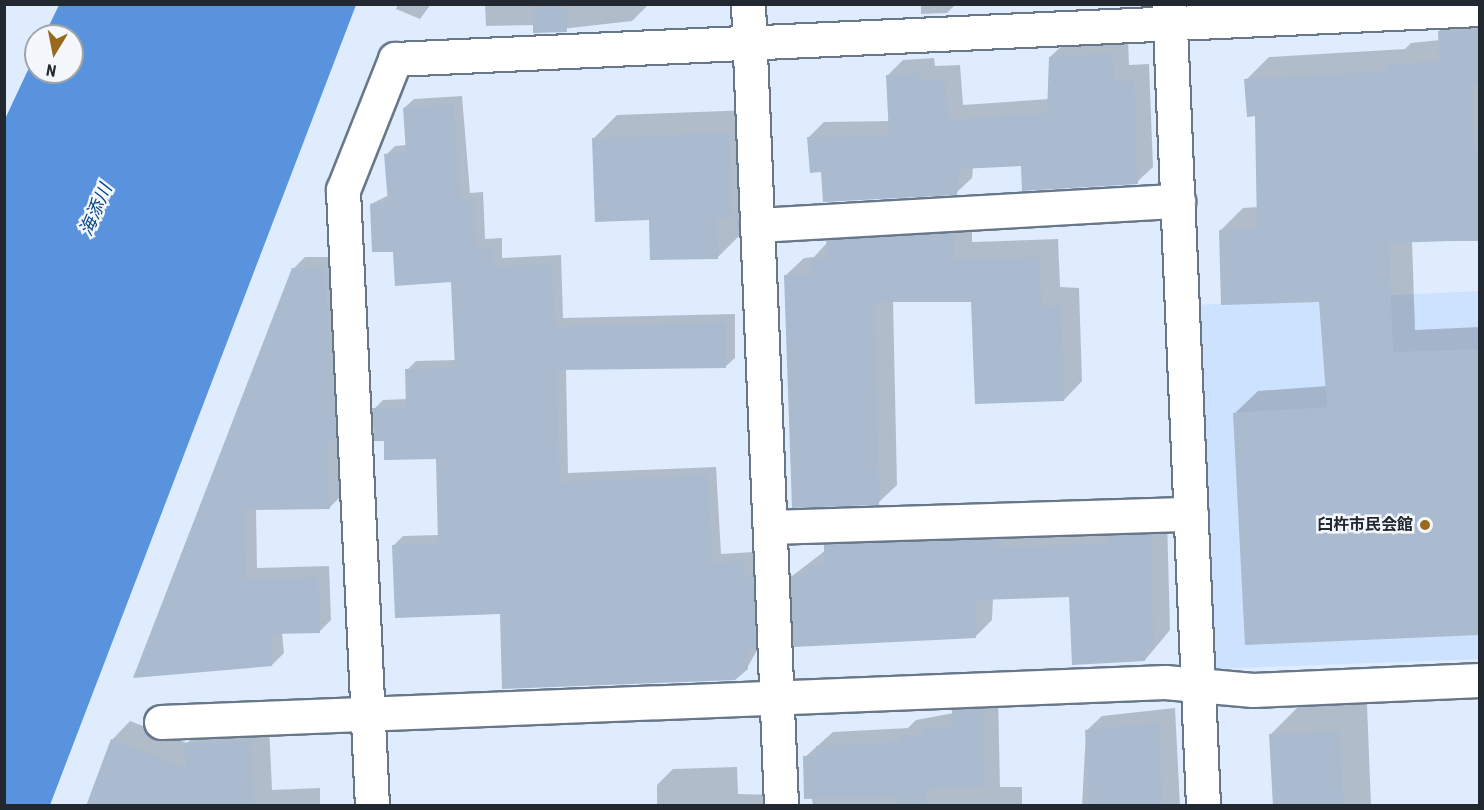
<!DOCTYPE html>
<meta charset="utf-8">
<style>
body{margin:0}
#map{position:relative;width:1484px;height:810px;overflow:hidden;background:#deecfd;font-family:"Roboto Condensed","Noto Sans JP",sans-serif}
div>[style]{position:absolute}
[style*='--x']{left:calc(var(--x)*1px);top:calc(var(--y)*1px);width:calc(var(--w)*1px);rotate:calc(var(--a)*1deg)}
.built>*{inset:0;background:#cde2fe}
.water>*{inset:0;background:#5993dd}
.shadow>*{inset:0;background:#0003}
.building>*{inset:0;background:#aabacf}
.roads{filter:drop-shadow(2px 0 #68778a) drop-shadow(-2px 0 #68778a) drop-shadow(0 2px #68778a) drop-shadow(0 -2px #68778a)}
.minor>*{height:33px;margin:-16.5px;padding:0 16.5px;transform-origin:16.5px;border-radius:16.5px;background:#fff}
.dots>*{width:16px;height:16px;translate:-50% -50%;box-sizing:border-box;border:3px solid #f4f8fc;border-radius:50%}
span{translate:-50% -50%;white-space:nowrap;text-align:center;line-height:1.15;-webkit-text-stroke:5px #f4f8fc;paint-order:stroke}
.poi-label{font-size:16px;color:#222830;font-weight:700}
.right{translate:-100% -50%;text-align:right}
.water-label{font-size:18px;color:#084688;font-style:italic}
.frame{position:absolute;inset:0;border:6px solid #222830;pointer-events:none}
.north{position:absolute;left:24px;top:24px;width:60px;height:60px;box-sizing:border-box;background:#f4f8fc;border:2px solid #a0a5aa;border-radius:50%;rotate:190deg;font-size:16px;font-weight:700;line-height:24px;text-align:center;color:#222830}
.north::after{content:'';display:block;margin:auto;width:21px;height:27px;background:#996a1b;clip-path:polygon(50% 0,100% 100%,50% 72%,0 100%)}
</style>
<div id="map">
<div class="built">
<div style="clip-path:polygon(1479px 291px,1479px 659px,1213px 669px,1193px 305px)"></div>
</div>
<div class="water">
<div style="clip-path:polygon(59px 5px,356px 5px,50px 805px,5px 805px,5px 119px,36px 53px,36px 72px,72px 72px,72px 36px,44px 36px)"></div>
</div>
<div class="shadow">
<div style="clip-path:polygon(398px 4px,431px 4px,420px 19px,396px 9px)"></div>
<div style="clip-path:polygon(485px 4px,647px 4px,647px 6px,632px 21px,535px 32px,535px 25px,486px 26px)"></div>
<div style="clip-path:polygon(921px 4px,956px 4px,947px 13px,921px 14px)"></div>
<div style="clip-path:polygon(1480px 6px,1480px 241px,1412px 241px,1415px 330px,1480px 327px,1480px 634px,1247px 644px,1235px 413px,1258px 391px,1327px 386px,1320px 301px,1220px 231px,1243px 208px,1258px 207px,1256px 115px,1246px 80px,1269px 57px,1405px 49px,1411px 43px,1440px 40px,1440px 30px,1463px 7px)"></div>
<div style="clip-path:polygon(1128px 39px,1129px 65px,1149px 64px,1153px 167px,1137px 182px,1022px 165px,973px 167px,972px 178px,956px 193px,822px 170px,809px 137px,824px 122px,890px 121px,887px 76px,903px 60px,934px 58px,935px 66px,960px 65px,963px 105px,1049px 99px,1050px 57px,1066px 42px)"></div>
<div style="clip-path:polygon(462px 96px,470px 193px,483px 192px,485px 239px,502px 238px,502px 258px,561px 255px,563px 318px,735px 314px,735px 358px,725px 367px,566px 369px,568px 473px,716px 467px,721px 554px,753px 552px,753px 569px,761px 569px,764px 638px,747px 668px,501px 613px,394px 545px,403px 536px,439px 535px,438px 458px,385px 439px,374px 409px,383px 400px,407px 399px,407px 370px,416px 361px,456px 360px,453px 280px,394px 250px,371px 204px,389px 195px,386px 155px,395px 146px,407px 145px,404px 108px,414px 99px)"></div>
<div style="clip-path:polygon(752px 110px,741px 234px,717px 258px,651px 219px,593px 139px,617px 115px)"></div>
<div style="clip-path:polygon(972px 215px,972px 242px,1058px 239px,1060px 287px,1079px 288px,1082px 381px,1064px 400px,973px 300px,893px 300px,897px 485px,878px 503px,785px 276px,804px 258px,814px 257px,846px 222px)"></div>
<div style="clip-path:polygon(305px 257px,335px 257px,341px 496px,329px 508px,256px 508px,257px 568px,329px 566px,331px 620px,319px 632px,282px 633px,284px 653px,272px 665px,135px 676px,293px 269px)"></div>
<div style="clip-path:polygon(1167px 518px,1170px 630px,1145px 660px,1070px 595px,993px 598px,992px 620px,975px 637px,792px 576px,826px 550px,843px 528px)"></div>
<div style="clip-path:polygon(998px 693px,1000px 787px,1022px 787px,1022px 806px,813px 806px,805px 757px,833px 732px,908px 728px,916px 720px,954px 713px,969px 694px)"></div>
<div style="clip-path:polygon(1367px 704px,1371px 806px,1274px 806px,1271px 734px,1298px 707px)"></div>
<div style="clip-path:polygon(1175px 708px,1180px 806px,1082px 806px,1086px 731px,1102px 716px)"></div>
<div style="clip-path:polygon(130px 721px,187px 743px,204px 726px,269px 723px,272px 790px,320px 788px,320px 806px,112px 806px,112px 740px)"></div>
<div style="clip-path:polygon(737px 767px,738px 794px,772px 795px,773px 806px,657px 806px,657px 785px,673px 769px)"></div>
</div>
<div class="building">
<div style="clip-path:polygon(533px 5px,567px 5px,567px 32px,533px 33px)"></div>
<div style="clip-path:polygon(1479px 30px,1479px 86px,1471px 86px,1473px 151px,1479px 151px,1479px 240px,1389px 243px,1393px 352px,1479px 349px,1479px 635px,1245px 645px,1233px 413px,1327px 407px,1319px 302px,1221px 305px,1219px 230px,1257px 229px,1255px 116px,1247px 117px,1244px 79px,1387px 71px,1387px 65px,1439px 61px,1438px 31px)"></div>
<div style="clip-path:polygon(1113px 54px,1114px 80px,1134px 79px,1138px 184px,1022px 191px,1021px 166px,959px 169px,957px 195px,823px 202px,821px 172px,810px 173px,807px 137px,889px 136px,886px 75px,919px 73px,920px 81px,945px 79px,948px 120px,1047px 113px,1049px 57px)"></div>
<div style="clip-path:polygon(453px 104px,461px 201px,474px 201px,476px 247px,493px 247px,494px 266px,552px 264px,555px 327px,726px 323px,726px 368px,557px 370px,559px 482px,708px 475px,712px 562px,744px 561px,745px 578px,753px 577px,756px 649px,747px 649px,748px 669px,735px 680px,502px 689px,500px 614px,395px 618px,392px 545px,438px 543px,436px 459px,384px 460px,384px 441px,374px 441px,372px 408px,406px 408px,405px 369px,455px 368px,451px 282px,395px 286px,393px 252px,372px 252px,370px 204px,388px 203px,384px 154px,406px 153px,403px 108px)"></div>
<div style="clip-path:polygon(729px 133px,732px 217px,717px 218px,718px 259px,650px 260px,649px 220px,595px 222px,592px 138px)"></div>
<div style="clip-path:polygon(954px 233px,954px 260px,1040px 257px,1042px 305px,1061px 306px,1064px 401px,975px 404px,971px 302px,875px 302px,879px 505px,792px 508px,784px 275px,811px 275px,811px 258px,828px 258px,826px 240px)"></div>
<div style="clip-path:polygon(292px 268px,324px 268px,336px 441px,327px 441px,330px 509px,245px 510px,246px 579px,318px 577px,320px 633px,271px 634px,272px 666px,133px 678px)"></div>
<div style="clip-path:polygon(1151px 534px,1154px 649px,1145px 649px,1145px 661px,1072px 665px,1069px 597px,977px 600px,976px 638px,793px 647px,790px 576px,805px 575px,805px 567px,824px 566px,824px 544px,1001px 539px,1001px 547px,1107px 543px,1106px 535px)"></div>
<div style="clip-path:polygon(983px 708px,985px 786px,926px 788px,926px 806px,897px 806px,897px 796px,804px 799px,803px 756px,816px 756px,816px 746px,899px 742px,899px 735px,923px 735px,923px 728px,953px 727px,952px 709px)"></div>
<div style="clip-path:polygon(1160px 723px,1162px 806px,1090px 806px,1085px 730px)"></div>
<div style="clip-path:polygon(1340px 731px,1343px 806px,1273px 806px,1269px 734px)"></div>
<div style="clip-path:polygon(111px 739px,186px 768px,184px 743px,251px 741px,254px 806px,86px 806px)"></div>
</div>
<div class="roads">
<div class="minor">
<div style="--x:748;--y:4;--w:803;--a:87.64"></div>
<div style="--x:1169;--y:4;--w:803;--a:87.57"></div>
<div style="--x:757;--y:225;--w:422;--a:-3.3"></div>
<div style="--x:770;--y:527;--w:421;--a:-1.8"></div>
<div style="--x:161;--y:722;--w:1005;--a:-2.28"></div>
<div style="--x:1165;--y:682;--w:88;--a:5.2"></div>
<div style="--x:1253;--y:690;--w:227;--a:-2.5"></div>
<div style="--x:372;--y:806;--w:617;--a:-92.7"></div>
<div style="--x:343;--y:190;--w:141;--a:-68.3"></div>
<div style="--x:395;--y:59;--w:1086;--a:-2.64"></div>
</div>
</div>
<div class="dots">
<div style="left:1425px;top:525px;background:#996a1b"></div>
</div>
<div class="poi-label">
<span class="right" style="left:1413px;top:525px">臼杵市民会館</span>
</div>
<div class="water-label">
<span style="left:96px;top:210px;rotate:-66deg">海添川</span>
</div>
<div class="frame"></div>
<div class="north">N</div>
</div>
